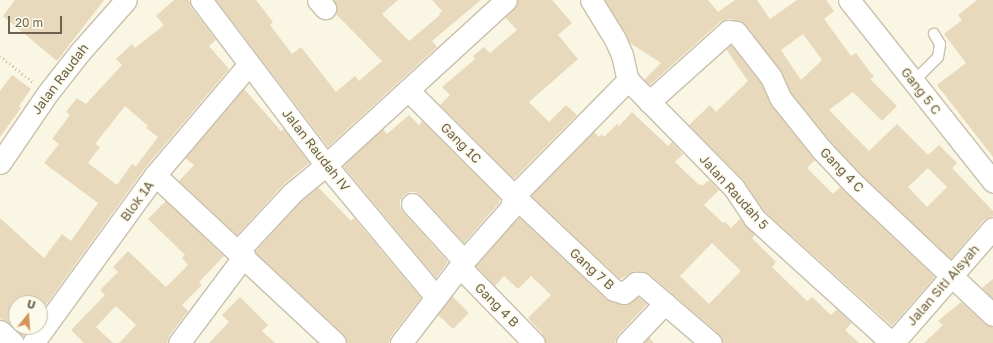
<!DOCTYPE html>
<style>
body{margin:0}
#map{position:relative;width:993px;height:343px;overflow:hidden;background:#f9f6e4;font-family:"Golos Text",sans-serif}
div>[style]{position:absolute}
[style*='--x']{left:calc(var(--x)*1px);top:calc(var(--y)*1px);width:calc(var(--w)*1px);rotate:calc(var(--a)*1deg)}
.building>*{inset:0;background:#e8d9bd}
.path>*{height:2.5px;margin-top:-1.25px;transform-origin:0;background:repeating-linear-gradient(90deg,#cfbfa3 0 1px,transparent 0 4px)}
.roads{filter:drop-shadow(1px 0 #c8c0ac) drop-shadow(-1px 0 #c8c0ac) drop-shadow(0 1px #c8c0ac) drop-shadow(0 -1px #c8c0ac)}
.lane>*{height:10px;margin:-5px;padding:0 5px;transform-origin:5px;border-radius:5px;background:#fff}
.street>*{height:21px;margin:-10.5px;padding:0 10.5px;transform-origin:10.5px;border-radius:10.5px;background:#fff}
span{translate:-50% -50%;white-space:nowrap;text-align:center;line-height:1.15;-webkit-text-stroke:3px #fcfaea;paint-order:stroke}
.street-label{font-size:13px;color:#6e614d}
.north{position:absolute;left:8px;top:295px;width:40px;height:40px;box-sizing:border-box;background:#fcfaea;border:1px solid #c3bdab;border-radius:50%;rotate:17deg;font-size:11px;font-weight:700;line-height:16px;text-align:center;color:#6e614d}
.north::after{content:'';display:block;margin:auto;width:14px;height:18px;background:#d49358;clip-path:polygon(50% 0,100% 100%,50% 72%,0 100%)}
.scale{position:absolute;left:8px;top:16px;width:54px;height:18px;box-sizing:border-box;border:2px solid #6e614d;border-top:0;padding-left:5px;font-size:12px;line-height:14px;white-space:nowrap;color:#6e614d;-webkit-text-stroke:3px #fcfaea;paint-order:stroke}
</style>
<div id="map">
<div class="building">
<div style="clip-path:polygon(15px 0,104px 0,57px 61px,3px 16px)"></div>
<div style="clip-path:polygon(evenodd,174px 0,189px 0,191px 7px,216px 40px,209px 46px,229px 69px,145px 168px,40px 313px,40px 303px,16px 303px,16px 327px,30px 327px,23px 337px,8px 322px,0 319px,0 218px,44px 258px,62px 234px,71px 241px,98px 203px,44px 163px,59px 144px,52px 139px,70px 115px,66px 112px,77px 98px,86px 104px,122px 65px,116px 59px,132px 44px,135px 48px,164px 25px,156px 16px,174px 0,125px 106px,148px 126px,146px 128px,158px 137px,136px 166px,132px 164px,117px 185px,88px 163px,100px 147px,95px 144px,125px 106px)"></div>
<div style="clip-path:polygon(216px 0,256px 0,273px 22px,270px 25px,292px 54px,301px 47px,336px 92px,355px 76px,359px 81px,382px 61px,335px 13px,337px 6px,334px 0,398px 0,382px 14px,409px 41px,440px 15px,439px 14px,442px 11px,432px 0,481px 0,432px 41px,437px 47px,328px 147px)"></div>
<div style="clip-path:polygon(518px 0,552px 0,572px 23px,558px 35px,578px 59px,529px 102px,549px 122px,566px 105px,577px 115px,514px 179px,440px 105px,450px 95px,442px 87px,475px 59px,473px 56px,484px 47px,490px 53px,517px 30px,505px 17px,514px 9px)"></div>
<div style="clip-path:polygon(evenodd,605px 0,708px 0,718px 12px,735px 0,757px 0,770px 19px,797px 0,826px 0,834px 11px,824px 19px,851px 56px,856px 53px,874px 77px,870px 79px,897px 106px,882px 121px,853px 92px,829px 110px,869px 151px,897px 124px,928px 155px,939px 145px,957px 163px,952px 168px,993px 211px,993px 216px,984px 220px,951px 259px,862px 176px,830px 141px,791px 93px,780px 70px,742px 22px,729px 19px,720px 22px,650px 85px,644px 80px,661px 63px,630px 43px,605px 0,803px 34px,822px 60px,801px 80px,781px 50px,803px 34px,605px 0,928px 168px,947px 187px,927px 207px,908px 187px,928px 168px)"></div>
<div style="clip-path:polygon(977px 0,993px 0,993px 157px,937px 85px,966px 63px,944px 34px,962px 20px,958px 15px)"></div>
<div style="clip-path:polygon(731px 45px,761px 83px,772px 106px,815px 160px,807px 168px,833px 194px,840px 187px,935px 277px,892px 326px,763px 210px,743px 180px,689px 125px,710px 105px,716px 112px,748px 81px,726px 49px)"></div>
<div style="clip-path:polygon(12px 75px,31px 89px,19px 106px,21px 108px,0 137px,0 91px)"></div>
<div style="clip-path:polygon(244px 89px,281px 131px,284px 129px,309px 163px,283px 185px,237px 235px,179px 181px,194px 165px,185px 158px)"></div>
<div style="clip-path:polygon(evenodd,632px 112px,668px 146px,672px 142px,683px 154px,675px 162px,699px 185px,700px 184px,702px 186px,709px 180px,719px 190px,704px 205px,723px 223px,725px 222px,731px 228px,740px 219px,755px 235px,752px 238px,776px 262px,772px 267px,807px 301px,812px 297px,831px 315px,837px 309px,852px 323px,845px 330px,859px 343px,723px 343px,719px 334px,649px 274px,635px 271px,620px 279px,531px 196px,594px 132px,599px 137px,602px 134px,604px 137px,617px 124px,619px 126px,632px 112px,712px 243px,741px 271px,709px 304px,680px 276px,712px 243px)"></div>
<div style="clip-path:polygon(409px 115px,419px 125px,422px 121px,500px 199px,499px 203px,464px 243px,421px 196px,415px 192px,410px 192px,404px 195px,400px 201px,400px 207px,403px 212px,448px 262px,436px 278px,343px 166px,383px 129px,387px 134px)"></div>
<div style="clip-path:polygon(318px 187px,351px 221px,354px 218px,421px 298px,391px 336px,389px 343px,347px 343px,343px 334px,255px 252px,300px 202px)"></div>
<div style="clip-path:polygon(166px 201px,224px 256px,199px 282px,202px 285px,182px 305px,188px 311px,169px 336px,167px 343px,119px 343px,136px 325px,116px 306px,96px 327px,113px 343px,84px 343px,71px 330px,105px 295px,100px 290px,118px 272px,113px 267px,128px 251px,166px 287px,188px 265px,182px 258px,185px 255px,148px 219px)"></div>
<div style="clip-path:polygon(519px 217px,606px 299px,626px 305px,638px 297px,647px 304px,618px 335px,615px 343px,546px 343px,542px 333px,528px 318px,551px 295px,531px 276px,518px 289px,504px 276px,495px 286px,476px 266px)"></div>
<div style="clip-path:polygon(993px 279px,993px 299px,982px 288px)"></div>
<div style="clip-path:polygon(452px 296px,469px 313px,453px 329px,438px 315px)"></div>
<div style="clip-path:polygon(240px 297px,268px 325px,262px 331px,275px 343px,209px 343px,229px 322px,222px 315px)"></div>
<div style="clip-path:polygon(961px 302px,985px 324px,993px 327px,993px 343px,924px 343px,943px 325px,938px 321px)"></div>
<div style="clip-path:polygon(649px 337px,654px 343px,644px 343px)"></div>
</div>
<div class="path">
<div style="--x:0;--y:56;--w:42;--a:38.2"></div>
</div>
<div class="roads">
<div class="lane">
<div style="--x:914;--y:81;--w:34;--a:-45"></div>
<div style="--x:938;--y:57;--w:13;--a:-81"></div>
<div style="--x:940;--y:44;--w:12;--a:-121"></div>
</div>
<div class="street">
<div style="--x:201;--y:0;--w:207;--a:52.9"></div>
<div style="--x:326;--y:165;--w:172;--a:50.2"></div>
<div style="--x:318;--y:0;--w:11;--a:49"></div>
<div style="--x:591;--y:0;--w:46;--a:58.4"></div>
<div style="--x:615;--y:39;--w:17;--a:66"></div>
<div style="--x:622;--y:55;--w:26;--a:77"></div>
<div style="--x:628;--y:80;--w:151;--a:45.5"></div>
<div style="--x:734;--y:188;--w:36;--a:56"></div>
<div style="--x:754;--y:218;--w:186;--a:42.2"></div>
<div style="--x:849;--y:0;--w:232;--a:51.6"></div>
<div style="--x:408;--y:90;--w:150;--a:45"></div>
<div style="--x:514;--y:196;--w:137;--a:43.2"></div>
<div style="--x:614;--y:290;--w:10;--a:17"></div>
<div style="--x:624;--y:293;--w:16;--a:-40"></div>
<div style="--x:636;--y:283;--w:5;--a:0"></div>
<div style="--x:641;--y:283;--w:92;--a:40.6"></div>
<div style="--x:649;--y:102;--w:106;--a:-41.9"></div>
<div style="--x:728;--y:31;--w:8;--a:7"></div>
<div style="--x:736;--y:32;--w:57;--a:52.1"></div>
<div style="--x:771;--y:77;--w:24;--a:66"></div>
<div style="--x:781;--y:99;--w:64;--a:51.3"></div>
<div style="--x:821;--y:149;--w:48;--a:46.7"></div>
<div style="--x:854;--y:184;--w:191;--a:43.3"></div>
<div style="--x:0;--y:163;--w:83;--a:-55.7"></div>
<div style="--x:47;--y:94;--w:53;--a:-51.8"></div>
<div style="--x:80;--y:52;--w:69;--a:-48.5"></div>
<div style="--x:155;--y:175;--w:246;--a:43"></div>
<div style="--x:412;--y:204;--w:77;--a:47.6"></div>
<div style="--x:238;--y:251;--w:79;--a:-47"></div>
<div style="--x:292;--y:193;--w:44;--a:-39.5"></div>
<div style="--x:326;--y:165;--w:244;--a:-42.5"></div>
<div style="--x:460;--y:267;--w:106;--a:45.8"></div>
<div style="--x:0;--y:331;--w:18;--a:43"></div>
<div style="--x:33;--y:343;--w:208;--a:-54"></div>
<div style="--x:155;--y:175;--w:145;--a:-49.7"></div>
<div style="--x:179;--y:343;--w:109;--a:-53.2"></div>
<div style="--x:401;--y:343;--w:103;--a:-52.5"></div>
<div style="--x:464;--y:261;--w:69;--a:-48.5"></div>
<div style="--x:510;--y:209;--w:14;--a:-73"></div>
<div style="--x:514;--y:196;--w:163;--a:-45.5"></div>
<div style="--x:627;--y:343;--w:55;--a:-46.5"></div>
<div style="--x:893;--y:343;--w:152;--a:-49"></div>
</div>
</div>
<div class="street-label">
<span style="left:60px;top:79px;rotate:-53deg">Jalan Raudah</span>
<span style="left:921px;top:91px;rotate:52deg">Gang 5 C</span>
<span style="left:461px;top:143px;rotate:45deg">Gang 1C</span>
<span style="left:316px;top:150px;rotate:52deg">Jalan Raudah IV</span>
<span style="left:842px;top:170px;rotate:46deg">Gang 4 C</span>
<span style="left:734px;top:192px;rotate:48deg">Jalan Raudah 5</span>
<span style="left:137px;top:201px;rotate:-54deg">Blok 1A</span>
<span style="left:592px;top:269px;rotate:42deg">Gang 7 B</span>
<span style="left:943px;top:285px;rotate:-49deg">Jalan Siti Aisyah</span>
<span style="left:497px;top:305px;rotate:45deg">Gang 4 B</span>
</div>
<div class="north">U</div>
<div class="scale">20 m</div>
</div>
